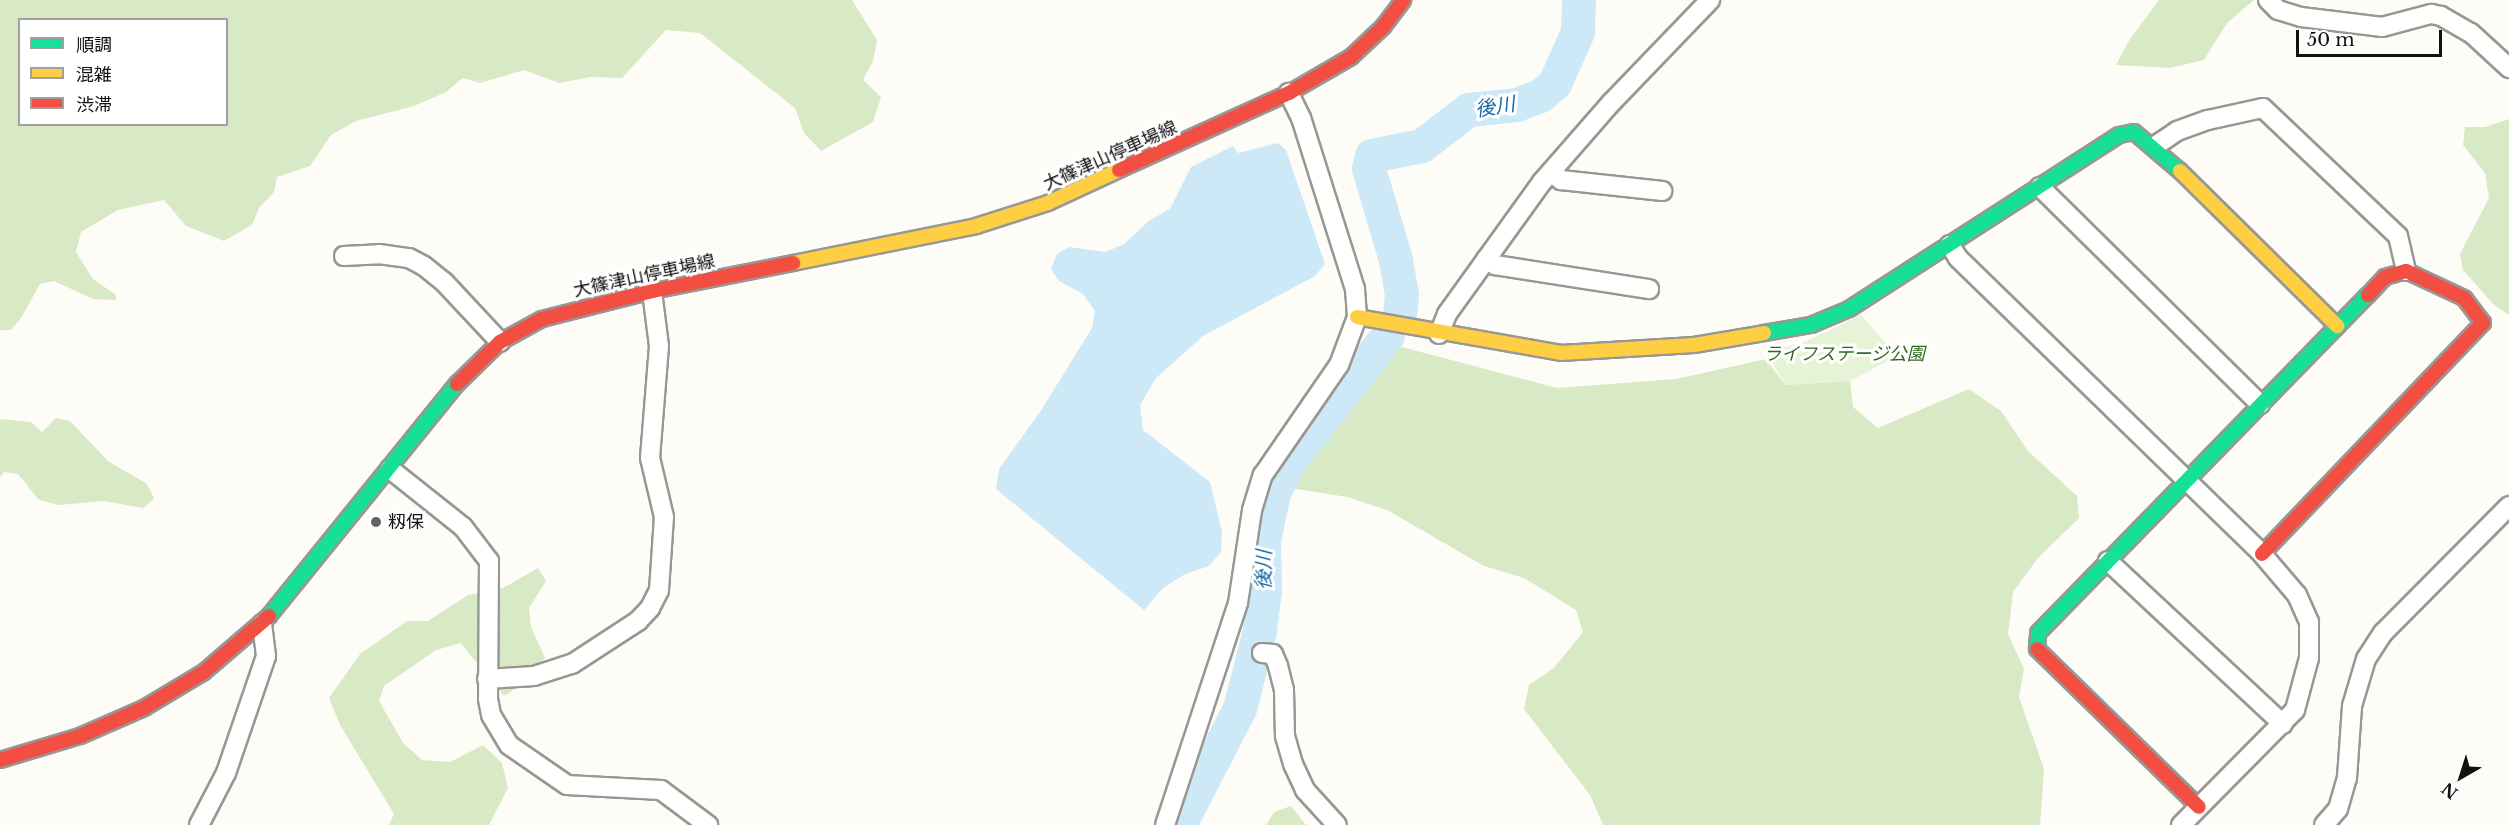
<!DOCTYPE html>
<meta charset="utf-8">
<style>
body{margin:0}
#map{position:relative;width:2509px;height:825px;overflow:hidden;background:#fdfcf7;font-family:"Libre Baskerville","Noto Sans JP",serif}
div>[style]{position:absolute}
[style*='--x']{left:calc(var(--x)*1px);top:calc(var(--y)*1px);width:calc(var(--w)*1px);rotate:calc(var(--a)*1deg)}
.green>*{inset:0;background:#e7f3d7}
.forest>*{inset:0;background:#d8eac5}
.water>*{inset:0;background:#cde8f7}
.river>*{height:34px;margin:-17px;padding:0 17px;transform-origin:17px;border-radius:17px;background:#cde8f7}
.roads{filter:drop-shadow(2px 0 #979795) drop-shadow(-2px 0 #979795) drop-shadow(0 2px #979795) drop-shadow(0 -2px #979795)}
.street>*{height:18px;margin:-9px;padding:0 9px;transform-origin:9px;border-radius:9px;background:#fffffe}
.fast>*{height:14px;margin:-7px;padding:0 7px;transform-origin:7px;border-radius:7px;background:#16e098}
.slow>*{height:14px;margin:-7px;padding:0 7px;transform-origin:7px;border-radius:7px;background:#ffcf43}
.jam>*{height:14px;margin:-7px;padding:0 7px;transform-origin:7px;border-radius:7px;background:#f24e42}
.dots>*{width:16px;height:16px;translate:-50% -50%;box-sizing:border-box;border:3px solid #fff;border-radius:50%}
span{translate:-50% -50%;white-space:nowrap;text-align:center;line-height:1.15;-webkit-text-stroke:6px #fff;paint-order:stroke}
.street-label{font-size:18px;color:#111}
.park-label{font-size:18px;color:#2f6b1f;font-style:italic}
.poi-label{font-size:18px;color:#111}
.left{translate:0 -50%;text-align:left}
.water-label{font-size:20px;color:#1768a6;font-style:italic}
.legend{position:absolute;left:18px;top:18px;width:210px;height:108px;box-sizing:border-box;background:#fff;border:2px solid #a0a0a0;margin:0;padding:8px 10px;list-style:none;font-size:18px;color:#111}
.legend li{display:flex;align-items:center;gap:12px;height:30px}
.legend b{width:30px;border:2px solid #a0a0a0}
.north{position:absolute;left:2431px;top:747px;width:60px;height:60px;-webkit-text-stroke:4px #fff;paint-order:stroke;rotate:219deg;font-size:16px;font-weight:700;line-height:24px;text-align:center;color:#111}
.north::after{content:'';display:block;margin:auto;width:21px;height:27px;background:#111;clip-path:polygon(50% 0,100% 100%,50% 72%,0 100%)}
.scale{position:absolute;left:2296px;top:30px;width:146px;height:27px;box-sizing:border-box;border:3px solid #111;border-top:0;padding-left:8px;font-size:18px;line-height:21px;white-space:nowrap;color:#111;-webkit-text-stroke:4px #fff;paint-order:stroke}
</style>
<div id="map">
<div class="green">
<div style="clip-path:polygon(1861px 315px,1897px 356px,1850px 381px,1785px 385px,1766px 352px,1802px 343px)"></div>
</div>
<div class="forest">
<div style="clip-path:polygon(evenodd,0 0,852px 0,877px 40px,873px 61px,863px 80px,881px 97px,873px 122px,821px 151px,804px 133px,795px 108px,700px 33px,666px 30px,622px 78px,591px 77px,559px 83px,524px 70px,480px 83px,463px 78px,446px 92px,414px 106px,356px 121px,331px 135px,310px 166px,277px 177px,274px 192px,259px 208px,252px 225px,224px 241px,186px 226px,164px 200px,118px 210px,81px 232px,76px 252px,93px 279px,116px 295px,116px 300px,93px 299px,54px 281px,40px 284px,21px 318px,11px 330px,0 330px,0 0,20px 20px,226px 20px,226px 124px,20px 124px,20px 20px)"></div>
<div style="clip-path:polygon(2159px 0,2254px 0,2227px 23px,2204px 60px,2170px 68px,2116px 65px,2130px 39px)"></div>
<div style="clip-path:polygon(2509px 119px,2509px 315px,2494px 305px,2463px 270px,2460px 254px,2489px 198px,2485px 173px,2463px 145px,2465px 127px,2485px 127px)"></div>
<div style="clip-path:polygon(1402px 347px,1557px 388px,1676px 379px,1766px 359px,1785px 385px,1850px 381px,1853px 407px,1878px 428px,1969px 389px,2001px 411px,2028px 451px,2077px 496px,2079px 518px,2038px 558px,2013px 592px,2008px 634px,2024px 669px,2019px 697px,2044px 769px,2040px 825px,1603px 825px,1590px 795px,1524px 709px,1529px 685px,1554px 668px,1583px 632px,1576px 610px,1524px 578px,1484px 566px,1387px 510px,1347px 497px,1291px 488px,1293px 468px,1326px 424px,1381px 358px)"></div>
<div style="clip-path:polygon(56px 418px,70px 421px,108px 461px,147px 484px,154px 498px,144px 508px,103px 501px,59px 505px,39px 500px,18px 474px,4px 472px,0 477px,0 419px,31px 422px,42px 432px)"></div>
<div style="clip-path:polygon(538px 568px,546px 581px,529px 608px,531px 627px,545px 658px,510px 693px,503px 696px,494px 674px,473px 659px,461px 643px,436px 650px,384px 686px,379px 701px,403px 743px,422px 760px,450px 762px,483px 745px,502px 763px,508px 788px,489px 825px,389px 825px,394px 814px,340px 725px,329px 698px,360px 654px,407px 621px,428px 621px,468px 595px,503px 588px)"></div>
<div style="clip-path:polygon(1291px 806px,1306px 825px,1266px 825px,1274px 812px)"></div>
</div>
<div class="water">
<div style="clip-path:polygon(1278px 143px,1286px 150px,1325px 264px,1315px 276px,1203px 336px,1156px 378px,1140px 405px,1143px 430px,1210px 482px,1222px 532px,1221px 552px,1209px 566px,1185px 574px,1163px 588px,1144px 610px,996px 489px,999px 469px,1040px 412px,1092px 328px,1095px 311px,1083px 294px,1059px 281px,1051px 269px,1057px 254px,1069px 247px,1106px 252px,1124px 244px,1150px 220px,1170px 209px,1191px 167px,1233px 146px,1238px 153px)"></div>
</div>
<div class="river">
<div style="--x:1400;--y:315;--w:20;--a:-84"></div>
<div style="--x:1402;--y:295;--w:36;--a:-100"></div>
<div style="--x:1396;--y:260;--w:95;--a:-106.5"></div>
<div style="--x:1369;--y:169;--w:13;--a:-77"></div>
<div style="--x:1372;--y:156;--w:51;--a:-11.3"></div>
<div style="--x:1422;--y:146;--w:59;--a:-37.5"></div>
<div style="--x:1469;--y:110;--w:48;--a:-5.9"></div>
<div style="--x:1517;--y:105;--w:26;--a:-21"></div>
<div style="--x:1541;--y:96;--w:18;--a:-41"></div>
<div style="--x:1555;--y:84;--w:57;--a:-66.1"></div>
<div style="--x:1578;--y:32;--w:32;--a:-88"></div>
<div style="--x:1180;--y:825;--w:131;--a:-62.7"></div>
<div style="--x:1240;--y:709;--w:81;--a:-75.6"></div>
<div style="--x:1260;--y:631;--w:38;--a:-83"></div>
<div style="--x:1265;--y:593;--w:52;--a:-91.1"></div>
<div style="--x:1264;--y:541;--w:49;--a:-78.2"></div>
<div style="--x:1274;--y:493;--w:34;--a:-63"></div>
<div style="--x:1289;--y:463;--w:161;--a:-52.1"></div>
</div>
<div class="roads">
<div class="street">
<div style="--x:2268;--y:0;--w:14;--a:45"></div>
<div style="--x:2278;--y:10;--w:24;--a:17"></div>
<div style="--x:2301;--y:17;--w:82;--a:7"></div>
<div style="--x:2382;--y:27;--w:51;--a:-14.9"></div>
<div style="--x:2431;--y:14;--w:10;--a:11"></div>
<div style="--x:2441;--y:16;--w:34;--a:30"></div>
<div style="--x:2471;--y:33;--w:52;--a:42.6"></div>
<div style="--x:2155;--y:146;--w:27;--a:-34"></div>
<div style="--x:2177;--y:131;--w:33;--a:-20"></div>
<div style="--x:2208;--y:120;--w:56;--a:-12.3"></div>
<div style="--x:2263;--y:108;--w:186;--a:43.5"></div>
<div style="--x:2398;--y:236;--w:36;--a:77"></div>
<div style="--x:1551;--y:172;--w:13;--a:39"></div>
<div style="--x:1561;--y:180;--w:102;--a:6.2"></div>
<div style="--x:2040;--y:187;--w:309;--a:44.6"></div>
<div style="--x:1950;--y:245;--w:15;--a:58"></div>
<div style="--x:1958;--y:258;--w:424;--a:44.2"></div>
<div style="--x:2262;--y:554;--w:54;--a:49.5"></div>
<div style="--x:2297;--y:595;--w:30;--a:66"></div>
<div style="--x:2309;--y:622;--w:36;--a:90"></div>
<div style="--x:2309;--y:658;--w:54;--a:105.1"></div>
<div style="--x:2295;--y:710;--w:162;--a:134.7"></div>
<div style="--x:344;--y:256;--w:35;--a:-3"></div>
<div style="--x:379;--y:254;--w:30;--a:8"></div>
<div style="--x:409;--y:258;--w:17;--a:28"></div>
<div style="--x:424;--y:266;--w:26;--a:39"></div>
<div style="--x:444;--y:282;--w:82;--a:47"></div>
<div style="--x:1486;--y:259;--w:11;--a:34"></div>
<div style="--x:1495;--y:265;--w:156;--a:8.9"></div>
<div style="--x:1439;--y:334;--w:22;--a:-68"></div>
<div style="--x:1447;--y:314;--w:163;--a:-54.3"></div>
<div style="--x:1542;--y:182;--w:105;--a:-48.9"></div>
<div style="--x:1611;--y:103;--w:143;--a:-46.1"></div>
<div style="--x:390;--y:469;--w:93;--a:38.5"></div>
<div style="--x:463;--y:527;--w:43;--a:52.6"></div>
<div style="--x:489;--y:561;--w:138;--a:90.4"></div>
<div style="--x:488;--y:699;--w:16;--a:79"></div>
<div style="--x:491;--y:715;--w:35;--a:59"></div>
<div style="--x:509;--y:745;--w:70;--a:34.6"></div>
<div style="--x:567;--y:785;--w:94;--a:3"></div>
<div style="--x:661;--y:790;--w:59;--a:36.7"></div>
<div style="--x:2108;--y:561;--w:239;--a:43"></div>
<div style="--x:1262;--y:653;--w:11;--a:5"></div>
<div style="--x:1273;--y:654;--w:13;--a:67"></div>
<div style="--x:1278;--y:666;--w:25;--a:76"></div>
<div style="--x:1284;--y:690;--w:46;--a:88.8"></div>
<div style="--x:1285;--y:736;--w:29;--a:74"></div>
<div style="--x:1293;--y:764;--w:29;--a:65"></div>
<div style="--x:1305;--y:790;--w:47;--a:47.6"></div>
<div style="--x:487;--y:679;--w:47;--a:-3.7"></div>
<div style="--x:534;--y:676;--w:40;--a:-18"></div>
<div style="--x:572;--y:664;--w:79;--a:-33.1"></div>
<div style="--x:638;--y:621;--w:18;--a:-47"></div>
<div style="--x:650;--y:608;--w:20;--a:-63"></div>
<div style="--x:659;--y:590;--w:73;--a:-86.1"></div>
<div style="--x:664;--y:517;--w:61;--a:-103.3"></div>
<div style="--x:650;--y:458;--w:112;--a:-85.4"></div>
<div style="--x:659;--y:346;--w:55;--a:-97.3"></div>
<div style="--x:199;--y:825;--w:59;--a:-62.6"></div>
<div style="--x:226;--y:773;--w:124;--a:-71.1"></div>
<div style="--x:266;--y:656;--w:32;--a:-97"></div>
<div style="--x:1165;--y:825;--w:234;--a:-71.8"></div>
<div style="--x:1238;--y:603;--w:94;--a:-81.4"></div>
<div style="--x:1252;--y:510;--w:37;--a:-73"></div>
<div style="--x:1263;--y:475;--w:134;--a:-55.4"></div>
<div style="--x:1339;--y:365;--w:51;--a:-69.4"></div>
<div style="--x:1357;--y:317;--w:28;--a:-94"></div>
<div style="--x:1355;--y:289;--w:179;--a:-107.5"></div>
<div style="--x:1301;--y:118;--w:28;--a:-116"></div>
<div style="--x:2324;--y:825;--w:21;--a:-49"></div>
<div style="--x:2338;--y:809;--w:32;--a:-74"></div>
<div style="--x:2347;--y:778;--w:72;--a:-86"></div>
<div style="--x:2352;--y:706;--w:49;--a:-73.4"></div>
<div style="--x:2366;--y:659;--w:31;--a:-57"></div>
<div style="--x:2383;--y:633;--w:179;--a:-45.2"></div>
</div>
<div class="fast">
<div style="--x:1764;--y:333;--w:48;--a:-9.7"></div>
<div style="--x:1811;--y:325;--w:41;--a:-22.8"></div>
<div style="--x:1849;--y:309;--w:321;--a:-32.8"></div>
<div style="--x:2119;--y:135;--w:15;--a:-11"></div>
<div style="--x:2134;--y:132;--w:60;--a:40.3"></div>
<div style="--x:269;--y:616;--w:299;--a:-51"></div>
<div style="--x:2037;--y:649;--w:16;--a:-86"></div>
<div style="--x:2038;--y:633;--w:472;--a:-45.7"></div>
</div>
<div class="slow">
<div style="--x:2180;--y:171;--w:221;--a:44.6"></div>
<div style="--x:793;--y:263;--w:187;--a:-11.4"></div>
<div style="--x:976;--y:226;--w:76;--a:-17.7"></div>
<div style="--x:1048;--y:203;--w:78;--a:-24.9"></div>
<div style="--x:1357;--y:317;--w:207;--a:10"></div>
<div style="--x:1561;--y:353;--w:133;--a:-3.4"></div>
<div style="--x:1694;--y:345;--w:71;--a:-9.7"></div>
</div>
<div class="jam">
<div style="--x:1119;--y:170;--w:187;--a:-24.4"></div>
<div style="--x:1289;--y:93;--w:72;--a:-30.1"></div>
<div style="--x:1351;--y:57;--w:44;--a:-43.2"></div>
<div style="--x:1383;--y:27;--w:34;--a:-53"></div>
<div style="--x:457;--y:384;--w:60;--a:-44.3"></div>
<div style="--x:500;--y:342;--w:48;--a:-28.7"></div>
<div style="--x:542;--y:319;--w:114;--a:-14.3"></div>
<div style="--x:652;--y:291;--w:144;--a:-11.2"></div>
<div style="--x:2262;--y:554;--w:320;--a:-46.3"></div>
<div style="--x:2483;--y:323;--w:31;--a:-127"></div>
<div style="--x:2464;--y:298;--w:64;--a:-155"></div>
<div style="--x:2406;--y:271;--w:22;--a:164"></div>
<div style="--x:2385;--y:277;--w:25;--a:133"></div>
<div style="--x:2037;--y:649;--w:226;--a:44.3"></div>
<div style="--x:0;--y:760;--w:84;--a:-16.7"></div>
<div style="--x:80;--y:736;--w:70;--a:-23.6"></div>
<div style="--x:144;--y:708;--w:70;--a:-31"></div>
<div style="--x:204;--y:672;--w:86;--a:-40.7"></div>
</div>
</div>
<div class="dots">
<div style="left:376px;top:522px;background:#646362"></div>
</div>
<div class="street-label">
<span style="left:1110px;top:156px;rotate:-24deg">大篠津山停車場線</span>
<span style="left:644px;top:276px;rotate:-12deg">大篠津山停車場線</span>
</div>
<div class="park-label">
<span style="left:1844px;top:354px">ライフステージ公園</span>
</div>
<div class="poi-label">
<span class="left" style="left:388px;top:522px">籾保</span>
</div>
<div class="water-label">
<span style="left:1495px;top:107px;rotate:-9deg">後川</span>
<span style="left:1264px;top:570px;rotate:-89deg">後川</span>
</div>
<ul class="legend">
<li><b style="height:8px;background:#16e098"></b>順調</li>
<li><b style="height:8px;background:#ffcf43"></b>混雑</li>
<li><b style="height:8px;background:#f24e42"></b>渋滞</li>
</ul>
<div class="north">N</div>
<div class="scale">50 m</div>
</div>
